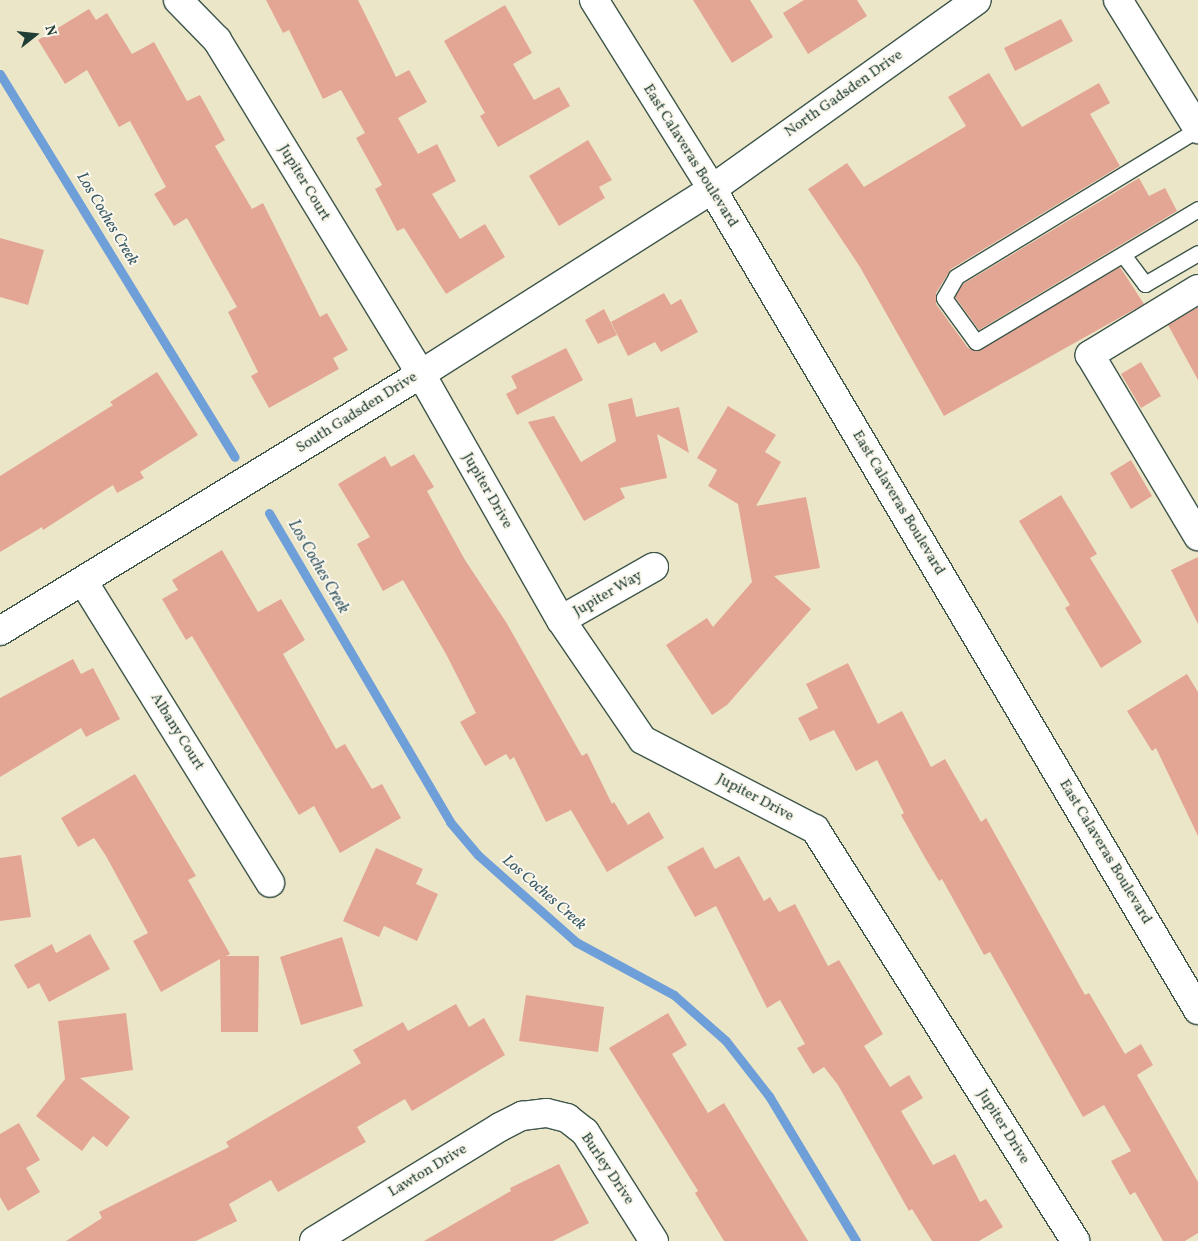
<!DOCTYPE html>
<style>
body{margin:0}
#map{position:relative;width:1198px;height:1241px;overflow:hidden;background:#ece6c9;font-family:Vollkorn,serif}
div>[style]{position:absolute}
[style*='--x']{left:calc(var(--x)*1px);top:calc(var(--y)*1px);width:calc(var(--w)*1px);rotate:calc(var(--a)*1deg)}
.stream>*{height:9px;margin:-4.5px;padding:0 4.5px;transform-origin:4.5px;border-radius:4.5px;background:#6e9fd9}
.building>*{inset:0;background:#e3a694}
.roads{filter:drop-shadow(1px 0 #3e564a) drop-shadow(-1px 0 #3e564a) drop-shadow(0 1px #3e564a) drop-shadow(0 -1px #3e564a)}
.lane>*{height:15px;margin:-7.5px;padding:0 7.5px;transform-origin:7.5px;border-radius:7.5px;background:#fff}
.street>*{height:28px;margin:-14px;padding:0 14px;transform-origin:14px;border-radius:14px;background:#fff}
.secondary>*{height:28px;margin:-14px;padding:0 14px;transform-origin:14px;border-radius:14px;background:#fff}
span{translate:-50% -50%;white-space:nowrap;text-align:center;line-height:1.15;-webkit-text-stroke:4px #fbf7ec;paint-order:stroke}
.street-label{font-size:15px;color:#1f3d34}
.water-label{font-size:16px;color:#375a66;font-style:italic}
.north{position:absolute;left:10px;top:10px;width:50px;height:50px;-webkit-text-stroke:4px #fbf7ec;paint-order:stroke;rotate:74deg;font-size:14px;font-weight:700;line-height:20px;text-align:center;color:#1f3d34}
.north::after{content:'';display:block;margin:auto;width:18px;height:22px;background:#1f3d34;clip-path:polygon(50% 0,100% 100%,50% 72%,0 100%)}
</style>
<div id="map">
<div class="stream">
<div style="--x:0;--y:74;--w:449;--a:58.5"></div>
<div style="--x:269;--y:513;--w:358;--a:59.6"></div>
<div style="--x:450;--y:822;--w:43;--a:49.7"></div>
<div style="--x:478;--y:855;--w:131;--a:41.6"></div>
<div style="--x:576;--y:942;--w:111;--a:28.4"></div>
<div style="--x:674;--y:995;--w:69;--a:41.5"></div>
<div style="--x:726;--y:1041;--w:70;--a:52"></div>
<div style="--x:769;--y:1096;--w:169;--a:59"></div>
</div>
<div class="building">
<div style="clip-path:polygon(266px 0,358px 0,396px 77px,409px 70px,427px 102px,398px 118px,418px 154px,437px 144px,456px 181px,432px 194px,460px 239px,485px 224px,505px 257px,446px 294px,404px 228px,397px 231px,375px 189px,382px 185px,356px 138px,365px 133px,341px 90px,323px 99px,289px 30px,283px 33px)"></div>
<div style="clip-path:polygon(693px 0,750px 0,773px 37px,732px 63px)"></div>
<div style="clip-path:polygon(804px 0,857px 0,867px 16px,808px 54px,783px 13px)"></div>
<div style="clip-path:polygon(505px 5px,532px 53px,513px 64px,534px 100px,559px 87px,570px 106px,498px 147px,480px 116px,485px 113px,444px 41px)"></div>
<div style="clip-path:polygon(89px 9px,96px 20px,107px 13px,132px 54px,154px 42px,187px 101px,200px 95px,225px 140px,215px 146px,252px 209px,263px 203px,320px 317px,327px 313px,348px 350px,333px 358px,339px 369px,269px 408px,251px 376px,258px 372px,228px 312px,237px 307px,187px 218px,174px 226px,154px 194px,166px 187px,130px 121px,119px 127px,87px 70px,65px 84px,38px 40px)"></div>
<div style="clip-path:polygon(1061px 19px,1073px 41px,1015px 71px,1004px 48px)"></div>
<div style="clip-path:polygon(989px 73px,1022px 127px,1099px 83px,1110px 103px,1090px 114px,1120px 166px,951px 269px,936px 293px,936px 304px,968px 348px,976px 351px,1120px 267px,1144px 304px,944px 416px,860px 267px,808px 189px,847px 163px,864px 187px,966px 126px,948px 97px)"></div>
<div style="clip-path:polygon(588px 140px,612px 180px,599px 187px,605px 198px,559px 226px,529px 176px)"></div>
<div style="clip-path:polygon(1139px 178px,1149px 196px,1165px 188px,1177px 211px,979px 330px,955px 297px,963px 284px)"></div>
<div style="clip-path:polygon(0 238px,44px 250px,28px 305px,0 297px)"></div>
<div style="clip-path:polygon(664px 293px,671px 305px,681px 299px,698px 332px,661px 352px,655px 342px,628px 356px,611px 322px)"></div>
<div style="clip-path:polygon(1198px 307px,1198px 380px,1168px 325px)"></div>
<div style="clip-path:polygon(604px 309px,617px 335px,598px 344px,585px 320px)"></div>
<div style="clip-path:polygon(566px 348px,583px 380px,517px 415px,506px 394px,517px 388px,511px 376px)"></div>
<div style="clip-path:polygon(1141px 362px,1161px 396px,1141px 408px,1121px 374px)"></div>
<div style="clip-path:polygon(157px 372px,198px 435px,140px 472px,144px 478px,117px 493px,113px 485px,43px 530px,42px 527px,0 552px,0 476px,113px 405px,110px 402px)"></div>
<div style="clip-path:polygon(632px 398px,636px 417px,679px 407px,689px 453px,657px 434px,667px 478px,620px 488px,625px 498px,584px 521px,528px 422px,554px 416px,581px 462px,616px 441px,608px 404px)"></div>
<div style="clip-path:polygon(728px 406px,776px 435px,765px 452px,781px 462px,756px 506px,806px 497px,820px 568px,774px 576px,811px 609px,727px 705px,712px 715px,666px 645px,707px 618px,713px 627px,752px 582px,738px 504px,708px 486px,717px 470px,697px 458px)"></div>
<div style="clip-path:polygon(414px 454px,434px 487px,427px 491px,465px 560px,506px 622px,582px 756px,587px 753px,612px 804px,614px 802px,628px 825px,649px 812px,664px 838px,607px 872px,571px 810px,546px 822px,514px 757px,510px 760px,506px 754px,485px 766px,460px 722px,476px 713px,446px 654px,403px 580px,383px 591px,357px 544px,370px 537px,338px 484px,385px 456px,391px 467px)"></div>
<div style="clip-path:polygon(1131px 460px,1152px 496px,1131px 509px,1110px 473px)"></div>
<div style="clip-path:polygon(1061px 495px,1097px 554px,1090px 558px,1142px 642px,1101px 668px,1065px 608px,1070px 605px,1019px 521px)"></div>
<div style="clip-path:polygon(222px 550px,258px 612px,281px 599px,305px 640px,283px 654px,336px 749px,345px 744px,372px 789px,382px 784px,401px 818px,340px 853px,314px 806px,299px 815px,192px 636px,186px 640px,162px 599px,178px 590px,172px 580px)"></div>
<div style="clip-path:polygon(1198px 557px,1198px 624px,1171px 570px)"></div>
<div style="clip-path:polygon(73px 659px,81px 674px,93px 668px,120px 719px,86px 737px,81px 728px,0 777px,0 698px)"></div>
<div style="clip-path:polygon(848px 663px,878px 724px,902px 711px,931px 767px,945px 759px,981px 822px,986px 818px,1085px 995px,1089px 993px,1125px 1054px,1141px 1044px,1153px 1065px,1137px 1075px,1198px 1182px,1198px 1233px,1185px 1241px,1163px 1241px,1135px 1192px,1130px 1195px,1111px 1161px,1131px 1151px,1104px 1105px,1083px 1117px,990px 952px,984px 955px,942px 879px,939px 881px,924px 856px,901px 815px,904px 813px,877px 760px,856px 771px,834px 730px,810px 741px,798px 718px,818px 708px,806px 684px)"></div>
<div style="clip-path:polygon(1187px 674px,1198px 692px,1198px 836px,1156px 748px,1152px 751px,1127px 711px)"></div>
<div style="clip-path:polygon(135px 774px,196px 876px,188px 880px,230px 954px,226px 956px,259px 956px,258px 1032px,221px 1032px,220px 959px,161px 992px,133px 941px,148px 933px,106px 856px,94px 838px,78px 847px,61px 818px)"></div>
<div style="clip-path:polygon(703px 847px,715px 869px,739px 856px,764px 901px,770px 897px,779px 912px,795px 904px,828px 966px,839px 960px,883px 1034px,864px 1046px,890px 1087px,909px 1075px,923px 1098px,901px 1111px,933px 1165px,955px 1154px,980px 1202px,986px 1199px,1003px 1227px,979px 1241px,932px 1241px,912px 1209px,909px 1211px,838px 1085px,824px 1067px,813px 1074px,797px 1048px,805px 1044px,780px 1000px,767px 1008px,716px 906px,695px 917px,667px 867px)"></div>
<div style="clip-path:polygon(376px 848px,423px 869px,416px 884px,438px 894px,417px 941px,384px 926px,379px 937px,343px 921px)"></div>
<div style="clip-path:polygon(21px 855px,31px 917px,0 921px,0 858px)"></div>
<div style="clip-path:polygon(90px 934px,110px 969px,49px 1002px,39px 983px,28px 989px,14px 965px,52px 944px,56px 953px)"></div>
<div style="clip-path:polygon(342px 937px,363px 1006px,301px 1025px,280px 957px)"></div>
<div style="clip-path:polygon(526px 995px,604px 1007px,598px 1052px,519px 1041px)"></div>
<div style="clip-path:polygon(456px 1004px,469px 1027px,484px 1018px,505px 1055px,412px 1111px,405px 1099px,357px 1127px,366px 1142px,278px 1192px,271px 1180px,229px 1204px,237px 1221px,196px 1241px,66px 1241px,102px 1218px,99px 1212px,229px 1147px,226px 1142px,361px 1063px,353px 1050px,403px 1022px,408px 1031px)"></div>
<div style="clip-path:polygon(126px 1013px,133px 1070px,80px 1078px,130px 1117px,107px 1147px,93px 1136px,82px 1151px,36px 1116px,65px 1079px,58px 1021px)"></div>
<div style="clip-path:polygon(668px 1013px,687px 1045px,672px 1054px,708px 1113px,724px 1103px,808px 1241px,724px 1241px,695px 1193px,698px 1191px,609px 1048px)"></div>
<div style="clip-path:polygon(19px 1123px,40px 1160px,26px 1168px,40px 1192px,8px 1211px,0 1197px,0 1134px)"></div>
<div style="clip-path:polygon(559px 1164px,589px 1223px,553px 1241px,424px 1241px,511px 1191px,510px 1188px)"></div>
</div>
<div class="roads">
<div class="lane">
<div style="--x:1198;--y:129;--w:284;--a:148.6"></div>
<div style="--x:956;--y:277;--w:24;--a:120"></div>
<div style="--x:944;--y:298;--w:54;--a:54"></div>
<div style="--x:976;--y:342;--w:259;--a:-30.9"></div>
<div style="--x:1124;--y:256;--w:35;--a:53"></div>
<div style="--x:1145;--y:284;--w:61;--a:-30.3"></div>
</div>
<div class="street">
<div style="--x:178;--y:0;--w:56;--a:45.7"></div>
<div style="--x:217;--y:40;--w:391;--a:58.6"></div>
<div style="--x:421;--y:374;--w:283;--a:60.4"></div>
<div style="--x:561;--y:620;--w:145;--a:55.7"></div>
<div style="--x:643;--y:740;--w:194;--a:27.4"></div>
<div style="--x:815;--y:829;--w:487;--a:57.7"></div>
<div style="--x:1118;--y:0;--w:152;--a:58.2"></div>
<div style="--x:1198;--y:289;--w:127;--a:148.6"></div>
<div style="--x:1090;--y:355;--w:211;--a:59.2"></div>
<div style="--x:83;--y:581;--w:355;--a:58.2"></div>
<div style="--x:561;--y:620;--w:107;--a:-29.7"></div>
<div style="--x:0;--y:631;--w:493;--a:-31.4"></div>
<div style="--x:421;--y:374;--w:345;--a:-32.4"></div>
<div style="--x:712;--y:189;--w:325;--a:-35.5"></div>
<div style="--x:314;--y:1241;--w:218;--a:-31.5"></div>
<div style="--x:500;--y:1127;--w:25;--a:-27"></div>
<div style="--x:522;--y:1116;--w:25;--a:-7"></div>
<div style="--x:547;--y:1113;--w:21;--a:14"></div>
<div style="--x:567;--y:1118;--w:23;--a:38"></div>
<div style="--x:585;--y:1132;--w:129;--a:57.7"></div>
</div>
<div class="secondary">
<div style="--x:594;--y:0;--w:223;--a:58"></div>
<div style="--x:712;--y:189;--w:954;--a:59.38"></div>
</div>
</div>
<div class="street-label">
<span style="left:844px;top:94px;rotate:-35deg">North Gadsden Drive</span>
<span style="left:690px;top:156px;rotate:58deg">East Calaveras Boulevard</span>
<span style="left:304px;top:183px;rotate:59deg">Jupiter Court</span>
<span style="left:357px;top:413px;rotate:-32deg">South Gadsden Drive</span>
<span style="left:487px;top:491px;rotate:60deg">Jupiter Drive</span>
<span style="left:898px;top:503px;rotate:59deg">East Calaveras Boulevard</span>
<span style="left:608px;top:594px;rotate:-30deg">Jupiter Way</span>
<span style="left:177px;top:732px;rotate:58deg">Albany Court</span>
<span style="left:755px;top:798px;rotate:28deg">Jupiter Drive</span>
<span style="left:1105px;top:852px;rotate:59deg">East Calaveras Boulevard</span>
<span style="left:1003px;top:1127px;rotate:58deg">Jupiter Drive</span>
<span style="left:607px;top:1169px;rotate:56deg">Burley Drive</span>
<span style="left:428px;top:1171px;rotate:-31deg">Lawton Drive</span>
</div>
<div class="water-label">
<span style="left:107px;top:219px;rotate:59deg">Los Coches Creek</span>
<span style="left:318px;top:567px;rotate:60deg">Los Coches Creek</span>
<span style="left:544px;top:893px;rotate:41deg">Los Coches Creek</span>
</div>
<div class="north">N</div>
</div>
